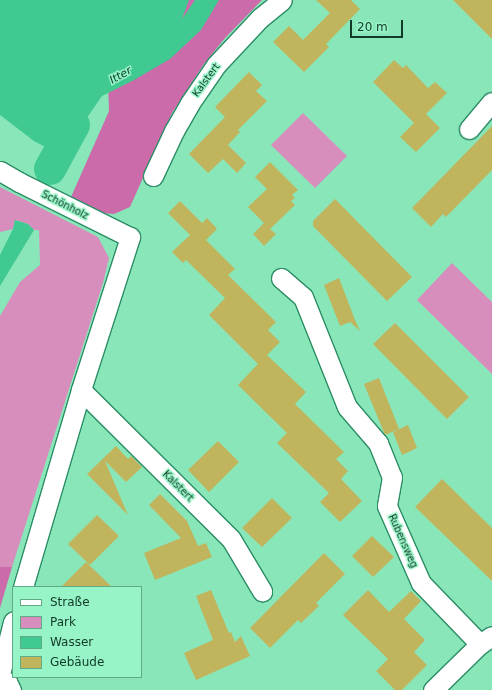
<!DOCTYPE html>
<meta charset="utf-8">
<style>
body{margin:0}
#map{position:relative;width:492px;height:690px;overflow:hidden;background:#89e6b9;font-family:"DejaVu Sans",sans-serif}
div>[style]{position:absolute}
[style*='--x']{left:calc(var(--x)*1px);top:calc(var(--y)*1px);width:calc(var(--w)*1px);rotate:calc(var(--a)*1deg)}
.green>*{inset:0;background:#d88ebd}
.forest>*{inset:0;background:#cb6baa}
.water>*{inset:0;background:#40c991}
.river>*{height:32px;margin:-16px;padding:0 16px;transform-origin:16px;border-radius:16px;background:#40c991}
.building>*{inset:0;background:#c0b55d}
.roads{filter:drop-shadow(1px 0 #2b8d65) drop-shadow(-1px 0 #2b8d65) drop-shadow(0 1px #2b8d65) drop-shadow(0 -1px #2b8d65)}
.minor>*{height:19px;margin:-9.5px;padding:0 9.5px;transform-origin:9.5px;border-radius:9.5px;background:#fff}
span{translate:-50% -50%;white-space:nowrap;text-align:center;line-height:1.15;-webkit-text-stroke:3px #96f4c6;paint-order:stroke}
.street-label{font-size:10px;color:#123a29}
.water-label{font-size:11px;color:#043f29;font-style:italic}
.legend{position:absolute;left:12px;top:586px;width:130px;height:92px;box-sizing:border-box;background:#96f4c6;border:1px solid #61aa87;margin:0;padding:5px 7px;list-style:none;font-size:12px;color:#123a29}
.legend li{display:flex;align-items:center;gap:8px;height:20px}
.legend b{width:20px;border:1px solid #61aa87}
.scale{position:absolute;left:350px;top:20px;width:53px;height:18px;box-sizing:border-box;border:2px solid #123a29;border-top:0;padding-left:5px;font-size:12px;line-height:14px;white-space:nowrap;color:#123a29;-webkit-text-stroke:3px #96f4c6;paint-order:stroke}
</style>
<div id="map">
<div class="green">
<div style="clip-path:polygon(303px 113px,347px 156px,315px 188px,271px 145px)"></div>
<div style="clip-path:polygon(0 187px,98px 237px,109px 258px,103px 283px,12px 567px,0 567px,0 316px,20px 282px,40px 265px,39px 230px,34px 230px,28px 224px,15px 220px,13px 229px,0 232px)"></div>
<div style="clip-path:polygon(452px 263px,492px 302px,492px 374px,417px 300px)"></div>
</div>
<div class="forest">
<div style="clip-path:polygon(105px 0,262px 0,225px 38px,204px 64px,172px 113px,130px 207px,114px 214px,102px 213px,71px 197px,109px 111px)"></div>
<div style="clip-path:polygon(0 567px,12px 567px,0 608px)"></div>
</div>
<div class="water">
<div style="clip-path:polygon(0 0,189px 0,182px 19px,195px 0,219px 0,201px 30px,170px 59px,134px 80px,102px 96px,73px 138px,61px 159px,61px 166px,48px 161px,53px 151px,34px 141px,0 115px)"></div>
<div style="clip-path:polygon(15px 220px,28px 224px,34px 230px,0 286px,0 255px,13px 229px)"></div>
</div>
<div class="river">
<div style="--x:50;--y:169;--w:50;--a:-61.4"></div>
</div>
<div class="building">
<div style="clip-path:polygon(316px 0,351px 0,360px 9px,326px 44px,329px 47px,304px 72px,273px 42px,289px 26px,303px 40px,330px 13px)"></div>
<div style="clip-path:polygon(453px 0,492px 0,492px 39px)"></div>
<div style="clip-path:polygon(394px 60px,403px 68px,406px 65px,428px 88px,435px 82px,447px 93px,426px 114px,440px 128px,416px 152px,400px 137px,414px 123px,373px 82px)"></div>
<div style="clip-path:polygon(249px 72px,262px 85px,256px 91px,267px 101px,238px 130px,240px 132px,228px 145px,246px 163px,237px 173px,223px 159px,208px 173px,189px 154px,225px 117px,215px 107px)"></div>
<div style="clip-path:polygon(492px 126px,492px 170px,446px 217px,443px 214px,431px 227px,412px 208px)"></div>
<div style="clip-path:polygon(270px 162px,298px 190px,292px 195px,295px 198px,291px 201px,295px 205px,270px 229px,276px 234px,264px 246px,253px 234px,264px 223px,248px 207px,267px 189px,255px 177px)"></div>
<div style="clip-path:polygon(335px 199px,412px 277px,387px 301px,313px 226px,313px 221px)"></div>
<div style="clip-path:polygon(180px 201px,202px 223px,207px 218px,217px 229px,206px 240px,235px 269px,228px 275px,276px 322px,268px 330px,280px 342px,267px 355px,306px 392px,295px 404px,344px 452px,336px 459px,348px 471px,341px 479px,362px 501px,340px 522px,320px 502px,329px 493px,277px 443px,287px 433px,238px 385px,258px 364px,209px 315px,225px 298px,186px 260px,183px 263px,172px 252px,190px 235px,168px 213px)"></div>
<div style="clip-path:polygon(339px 278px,355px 320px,360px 331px,350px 322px,340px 326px,324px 285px)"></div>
<div style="clip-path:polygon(395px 323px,469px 397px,447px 419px,373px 344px)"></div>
<div style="clip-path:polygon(379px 378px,399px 429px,385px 435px,364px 384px)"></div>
<div style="clip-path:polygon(408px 425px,417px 448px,402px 455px,393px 432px)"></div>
<div style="clip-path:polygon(218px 441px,239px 462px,209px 492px,188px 470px)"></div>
<div style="clip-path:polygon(116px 446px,128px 459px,131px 456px,142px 467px,126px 482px,105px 461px,128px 515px,87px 474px)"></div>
<div style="clip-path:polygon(442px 479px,492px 528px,492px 581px,415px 507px)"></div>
<div style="clip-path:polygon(160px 494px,187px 521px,198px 546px,206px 543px,212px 557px,155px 580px,144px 553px,181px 538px,149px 505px)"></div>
<div style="clip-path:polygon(272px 498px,292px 518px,262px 547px,242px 528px)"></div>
<div style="clip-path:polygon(97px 515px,119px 536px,90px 565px,68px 544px)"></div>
<div style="clip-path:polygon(372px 536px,394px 557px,373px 577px,352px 556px)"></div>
<div style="clip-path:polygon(324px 553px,345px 574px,316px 603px,319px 606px,301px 623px,298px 620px,270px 648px,250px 628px)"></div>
<div style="clip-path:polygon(86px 562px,112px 587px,61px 587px)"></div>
<div style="clip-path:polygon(211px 590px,229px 633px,231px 632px,235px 642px,241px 636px,250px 656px,196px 680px,184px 653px,213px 640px,196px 596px)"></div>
<div style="clip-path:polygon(368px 590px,389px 612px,411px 591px,421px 601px,404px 619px,425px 640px,414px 652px,427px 665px,402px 690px,395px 690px,376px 671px,388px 659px,343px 615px)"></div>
</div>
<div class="roads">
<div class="minor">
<div style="--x:469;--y:129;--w:35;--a:-50"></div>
<div style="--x:0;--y:171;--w:22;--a:30"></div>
<div style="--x:19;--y:182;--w:124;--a:26.4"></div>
<div style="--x:130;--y:237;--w:161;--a:107.8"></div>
<div style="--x:81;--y:390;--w:205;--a:106.4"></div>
<div style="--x:153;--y:176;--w:50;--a:-65"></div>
<div style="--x:174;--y:131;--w:32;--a:-60"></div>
<div style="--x:190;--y:103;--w:46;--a:-55.6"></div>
<div style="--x:216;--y:65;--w:64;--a:-46.9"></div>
<div style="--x:260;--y:18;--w:28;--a:-39"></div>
<div style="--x:281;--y:278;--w:29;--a:41"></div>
<div style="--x:303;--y:297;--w:118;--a:68.2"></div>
<div style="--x:347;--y:407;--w:48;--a:49.3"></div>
<div style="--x:378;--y:443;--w:37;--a:68"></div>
<div style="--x:392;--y:477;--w:29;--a:100"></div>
<div style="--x:387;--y:506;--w:84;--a:66.2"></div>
<div style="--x:421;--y:583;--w:85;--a:46"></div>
<div style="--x:81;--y:390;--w:211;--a:44.8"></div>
<div style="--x:231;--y:539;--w:61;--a:59.2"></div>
<div style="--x:0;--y:674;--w:54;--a:-76"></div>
<div style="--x:0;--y:679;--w:8;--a:23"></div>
<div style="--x:7;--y:682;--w:9;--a:63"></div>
<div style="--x:433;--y:690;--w:66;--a:-44.4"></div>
<div style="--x:480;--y:644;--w:14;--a:-34"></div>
</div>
</div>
<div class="street-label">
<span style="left:206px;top:80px;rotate:-54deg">Kalstert</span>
<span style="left:65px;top:205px;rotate:27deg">Schönholz</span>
<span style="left:178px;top:486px;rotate:45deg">Kalstert</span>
<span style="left:403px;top:541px;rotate:66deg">Rubensweg</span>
</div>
<div class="water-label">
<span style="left:121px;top:76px;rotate:-30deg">Itter</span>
</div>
<ul class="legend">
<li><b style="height:5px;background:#fff"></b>Straße</li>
<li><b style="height:11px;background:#d88ebd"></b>Park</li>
<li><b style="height:11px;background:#40c991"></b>Wasser</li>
<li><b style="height:11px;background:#c0b55d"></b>Gebäude</li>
</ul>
<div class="scale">20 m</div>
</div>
